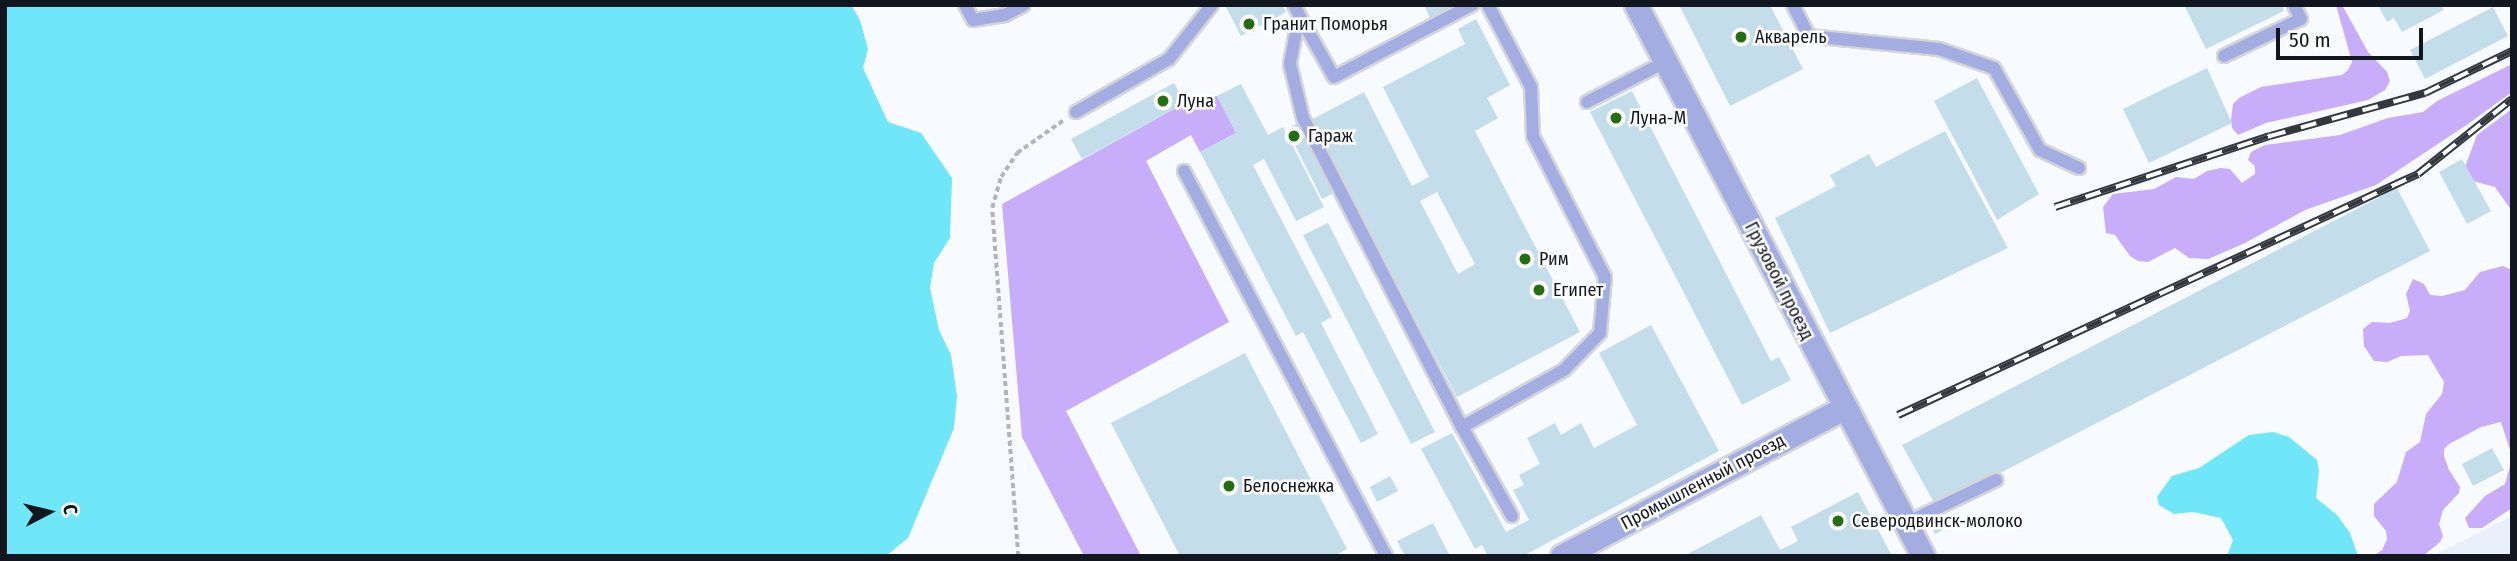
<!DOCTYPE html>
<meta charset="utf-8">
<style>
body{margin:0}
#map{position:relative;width:2517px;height:561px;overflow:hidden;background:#f7fafe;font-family:"Fira Sans Condensed",sans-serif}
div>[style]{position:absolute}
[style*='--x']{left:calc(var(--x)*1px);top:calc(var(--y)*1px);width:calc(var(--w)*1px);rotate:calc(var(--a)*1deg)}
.built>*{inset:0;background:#e7effa}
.forest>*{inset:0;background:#c7adfa}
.water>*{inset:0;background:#6fe7f9}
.building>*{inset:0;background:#c3ddea}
.path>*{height:3.5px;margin-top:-1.75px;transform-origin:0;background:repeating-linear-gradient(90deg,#b1b4b9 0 5px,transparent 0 8.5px)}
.roads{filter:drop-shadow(2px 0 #d2d6da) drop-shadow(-2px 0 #d2d6da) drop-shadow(0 2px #d2d6da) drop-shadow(0 -2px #d2d6da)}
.lane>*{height:12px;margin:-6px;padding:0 6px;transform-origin:6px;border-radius:6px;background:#a4ade2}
.street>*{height:23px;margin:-11.5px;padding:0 11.5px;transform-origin:11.5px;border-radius:11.5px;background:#a4ade2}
.rail>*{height:8px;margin-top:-4px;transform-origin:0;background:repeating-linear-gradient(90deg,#fff 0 16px,#33383f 0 32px);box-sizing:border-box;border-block:2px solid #33383f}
.dots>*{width:19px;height:19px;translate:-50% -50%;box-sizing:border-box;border:4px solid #fff;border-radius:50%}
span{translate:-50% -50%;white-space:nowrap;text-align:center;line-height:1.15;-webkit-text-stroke:5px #fff;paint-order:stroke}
.poi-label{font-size:18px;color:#12171f}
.left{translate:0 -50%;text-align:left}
.street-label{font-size:18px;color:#12171f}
.frame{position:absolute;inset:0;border:7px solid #12171f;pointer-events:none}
.north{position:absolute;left:14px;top:477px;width:70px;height:70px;-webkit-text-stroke:5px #fff;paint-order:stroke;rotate:83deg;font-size:19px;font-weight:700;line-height:28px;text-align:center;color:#12171f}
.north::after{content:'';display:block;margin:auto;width:24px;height:32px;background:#12171f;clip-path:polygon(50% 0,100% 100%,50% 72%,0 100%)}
.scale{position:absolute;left:2276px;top:28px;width:147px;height:32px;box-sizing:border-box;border:4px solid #12171f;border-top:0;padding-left:9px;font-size:21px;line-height:24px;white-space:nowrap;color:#12171f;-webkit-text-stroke:5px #fff;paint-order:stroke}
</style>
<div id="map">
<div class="built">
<div style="clip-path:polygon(2512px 516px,2512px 556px,2433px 556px)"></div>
</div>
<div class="forest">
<div style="clip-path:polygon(2336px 5px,2342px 5px,2368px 52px,2387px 72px,2390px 81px,2385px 90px,2368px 100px,2266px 123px,2238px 135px,2232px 128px,2231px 120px,2233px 104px,2239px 98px,2261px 87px,2342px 75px,2348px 70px,2352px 62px)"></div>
<div style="clip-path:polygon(2512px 64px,2512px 92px,2468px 124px,2376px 185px,2305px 210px,2245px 243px,2208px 259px,2189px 258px,2175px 248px,2148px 262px,2138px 261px,2130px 256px,2115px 235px,2106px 233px,2103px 207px,2113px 194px,2154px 189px,2176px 177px,2194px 179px,2207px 171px,2221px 168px,2230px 169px,2242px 183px,2255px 174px,2255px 166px,2248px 160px,2251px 152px,2265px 145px,2340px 135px,2388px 118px,2423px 112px,2437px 101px)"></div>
<div style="clip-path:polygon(1217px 96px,1236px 133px,1200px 152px,1191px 135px,1146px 161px,1229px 322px,1066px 411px,1141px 556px,1084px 556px,1022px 437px,1002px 204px,1185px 103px)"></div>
<div style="clip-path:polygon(2512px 109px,2512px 211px,2495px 187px,2469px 180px,2465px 167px,2477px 135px)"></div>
<div style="clip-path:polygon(2503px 266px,2512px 270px,2512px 456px,2501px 422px,2481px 427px,2449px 444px,2444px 449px,2444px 456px,2449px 470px,2460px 487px,2459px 493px,2443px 510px,2439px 524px,2443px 536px,2440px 542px,2423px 556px,2373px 556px,2382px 550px,2387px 539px,2386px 531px,2374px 516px,2374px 504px,2397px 482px,2406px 452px,2420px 442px,2426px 414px,2442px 394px,2444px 382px,2428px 355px,2401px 356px,2387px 362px,2374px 361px,2364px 346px,2363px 329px,2372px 322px,2390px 323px,2407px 318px,2410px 311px,2406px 294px,2413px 279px,2424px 284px,2430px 295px,2442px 296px,2465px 290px,2480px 272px)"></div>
<div style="clip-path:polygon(2512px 459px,2512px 508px,2482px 528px,2469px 528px,2465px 518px,2485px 496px,2505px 484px)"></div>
</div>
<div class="water">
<div style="clip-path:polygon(5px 5px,851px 5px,860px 20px,868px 49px,863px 68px,888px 122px,921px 133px,952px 178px,950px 238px,934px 263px,930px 288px,939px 330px,951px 355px,957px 396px,954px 428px,908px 538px,886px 556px,5px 556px)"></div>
<div style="clip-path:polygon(2273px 432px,2289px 437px,2317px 460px,2319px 470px,2316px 498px,2337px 515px,2350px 533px,2358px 556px,2227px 556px,2233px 540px,2221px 518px,2193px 512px,2174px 514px,2159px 505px,2157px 497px,2172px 476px,2199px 468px,2249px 435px)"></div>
</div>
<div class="building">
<div style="clip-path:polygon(1225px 5px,1282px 5px,1286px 12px,1241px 36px)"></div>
<div style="clip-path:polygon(1424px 5px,1460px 5px,1431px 20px)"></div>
<div style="clip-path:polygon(1679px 5px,1770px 5px,1803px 69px,1730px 106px)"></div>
<div style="clip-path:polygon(2184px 5px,2282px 5px,2284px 11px,2206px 49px)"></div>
<div style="clip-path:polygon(2378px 5px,2441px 5px,2444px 10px,2402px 32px,2394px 18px,2387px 22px)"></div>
<div style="clip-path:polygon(2493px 7px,2508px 36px,2425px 79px,2410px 50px)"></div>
<div style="clip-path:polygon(evenodd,1476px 19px,1510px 85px,1487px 98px,1498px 118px,1475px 131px,1580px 332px,1457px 397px,1311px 120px,1364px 92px,1412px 186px,1429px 177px,1383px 87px,1465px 44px,1458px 29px,1476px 19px,1437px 192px,1475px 264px,1458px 274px,1420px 201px,1437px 192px)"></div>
<div style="clip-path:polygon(2207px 68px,2232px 123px,2149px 163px,2123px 109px)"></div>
<div style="clip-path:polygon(1977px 78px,2039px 194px,1997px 220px,1934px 101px)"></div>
<div style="clip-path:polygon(1174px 83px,1185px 103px,1082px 159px,1071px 139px)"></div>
<div style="clip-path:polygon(1241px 84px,1268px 135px,1283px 127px,1324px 207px,1296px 221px,1264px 159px,1253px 165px,1332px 317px,1321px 323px,1378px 434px,1361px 443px,1303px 332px,1296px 336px,1200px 152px,1236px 133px,1217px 96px)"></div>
<div style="clip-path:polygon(1632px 91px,1771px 361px,1779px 357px,1791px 380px,1742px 405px,1590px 112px)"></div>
<div style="clip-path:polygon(1298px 123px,1334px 193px,1322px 199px,1287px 129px)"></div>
<div style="clip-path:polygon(1945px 131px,2008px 248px,1830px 333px,1775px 218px,1836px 186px,1830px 175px,1869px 154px,1876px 167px)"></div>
<div style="clip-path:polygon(2462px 159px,2491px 211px,2467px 224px,2439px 172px)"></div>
<div style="clip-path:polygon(2397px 188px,2430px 251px,1936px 506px,1902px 445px)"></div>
<div style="clip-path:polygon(1328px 223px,1435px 432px,1411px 444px,1303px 235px)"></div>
<div style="clip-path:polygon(1651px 325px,1719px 451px,1523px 556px,1488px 556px,1482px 545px,1475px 549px,1421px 449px,1452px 433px,1506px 532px,1529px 520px,1513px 490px,1524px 485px,1519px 475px,1540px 464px,1527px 438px,1555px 423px,1561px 435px,1581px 423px,1594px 448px,1637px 425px,1599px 353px)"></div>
<div style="clip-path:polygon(1245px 353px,1347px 549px,1334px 556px,1180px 556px,1111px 423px)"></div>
<div style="clip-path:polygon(2492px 448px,2504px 470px,2473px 486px,2462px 464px)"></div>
<div style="clip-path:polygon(1390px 476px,1398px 491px,1377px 502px,1370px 487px)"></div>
<div style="clip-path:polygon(1858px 492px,1892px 556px,1684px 556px,1761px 515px,1780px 550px,1798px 541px,1791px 527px)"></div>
<div style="clip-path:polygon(1943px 512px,1950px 526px,1935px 534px,1927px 520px)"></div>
<div style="clip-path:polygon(1433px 523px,1450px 556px,1405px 556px,1397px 541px)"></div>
</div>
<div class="path">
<div style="--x:1018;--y:556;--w:349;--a:-94.3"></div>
<div style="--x:992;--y:208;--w:32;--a:-74"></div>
<div style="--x:1001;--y:177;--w:29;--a:-56"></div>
<div style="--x:1017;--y:153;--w:57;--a:-35.1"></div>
</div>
<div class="roads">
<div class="lane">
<div style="--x:965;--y:5;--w:17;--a:62"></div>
<div style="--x:973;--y:20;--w:32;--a:-9"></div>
<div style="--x:1005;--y:15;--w:21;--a:-28"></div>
<div style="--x:1294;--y:5;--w:11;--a:63"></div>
<div style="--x:1299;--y:15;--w:50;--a:100.4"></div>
<div style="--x:1290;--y:64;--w:56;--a:76.5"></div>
<div style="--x:1303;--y:118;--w:348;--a:62.8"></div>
<div style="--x:1462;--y:427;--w:102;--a:60.7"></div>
<div style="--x:1793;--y:5;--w:35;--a:63"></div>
<div style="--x:1809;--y:36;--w:131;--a:5.7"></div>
<div style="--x:1939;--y:49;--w:58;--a:19.1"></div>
<div style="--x:1994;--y:68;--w:94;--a:60.7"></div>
<div style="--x:2040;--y:150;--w:43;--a:24.8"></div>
<div style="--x:1299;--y:15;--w:71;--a:60.6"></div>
<div style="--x:1334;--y:77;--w:156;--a:-27.6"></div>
<div style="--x:2224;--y:56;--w:85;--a:-25.7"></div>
<div style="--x:2301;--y:19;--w:16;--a:-117"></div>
<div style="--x:1587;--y:102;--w:88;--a:-27.1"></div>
<div style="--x:1076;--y:112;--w:107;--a:-29.7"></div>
<div style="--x:1169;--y:59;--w:69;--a:-51.5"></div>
<div style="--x:1184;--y:171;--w:435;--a:62.3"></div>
<div style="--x:1462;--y:427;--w:117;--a:-29.2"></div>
<div style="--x:1564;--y:370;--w:52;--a:-45.8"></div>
<div style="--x:1600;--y:333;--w:56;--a:-84.9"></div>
<div style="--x:1605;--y:277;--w:158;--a:-117.1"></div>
<div style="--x:1533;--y:136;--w:49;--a:-92.3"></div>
<div style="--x:1531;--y:87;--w:93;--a:-117.7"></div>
<div style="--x:1906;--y:523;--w:100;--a:-25.5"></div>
</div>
<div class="street">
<div style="--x:1636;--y:5;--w:621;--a:62.49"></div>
<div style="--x:1562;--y:556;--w:318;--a:-27.7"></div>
</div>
</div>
<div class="rail">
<div style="--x:2055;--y:207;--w:226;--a:-18.3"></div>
<div style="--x:2270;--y:136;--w:161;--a:-15.5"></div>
<div style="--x:2425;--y:93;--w:97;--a:-25.8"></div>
<div style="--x:1898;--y:415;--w:573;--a:-24.87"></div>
<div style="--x:2418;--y:174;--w:120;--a:-38.6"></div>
</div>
<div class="dots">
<div style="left:1249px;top:24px;background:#236e10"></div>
<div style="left:1741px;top:37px;background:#236e10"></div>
<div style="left:1163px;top:101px;background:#236e10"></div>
<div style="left:1616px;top:118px;background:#236e10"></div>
<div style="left:1294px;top:136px;background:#236e10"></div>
<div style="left:1525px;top:259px;background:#236e10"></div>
<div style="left:1539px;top:290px;background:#236e10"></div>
<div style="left:1229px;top:486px;background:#236e10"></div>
<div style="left:1838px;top:521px;background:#236e10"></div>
</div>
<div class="poi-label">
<span class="left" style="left:1263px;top:24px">Гранит Поморья</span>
<span class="left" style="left:1755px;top:37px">Акварель</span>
<span class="left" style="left:1177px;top:101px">Луна</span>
<span class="left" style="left:1630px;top:118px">Луна-М</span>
<span class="left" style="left:1308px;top:136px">Гараж</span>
<span class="left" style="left:1539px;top:259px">Рим</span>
<span class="left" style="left:1553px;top:290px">Египет</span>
<span class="left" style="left:1243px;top:486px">Белоснежка</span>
<span class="left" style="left:1852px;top:521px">Северодвинск-молоко</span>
</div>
<div class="street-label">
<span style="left:1779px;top:281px;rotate:63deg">Грузовой проезд</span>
<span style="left:1703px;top:482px;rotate:-28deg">Промышленный проезд</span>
</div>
<div class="frame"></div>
<div class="north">С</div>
<div class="scale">50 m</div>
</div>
